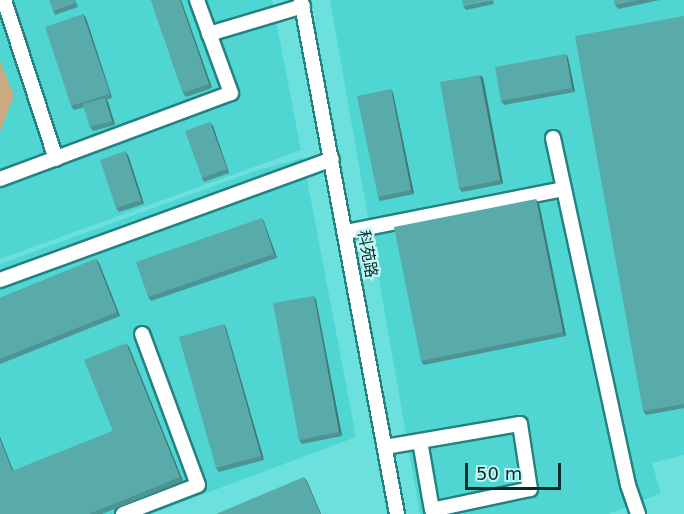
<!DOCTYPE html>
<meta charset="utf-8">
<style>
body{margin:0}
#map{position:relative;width:684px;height:514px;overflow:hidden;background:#6ce0dd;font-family:"DejaVu Sans","Noto Sans SC",sans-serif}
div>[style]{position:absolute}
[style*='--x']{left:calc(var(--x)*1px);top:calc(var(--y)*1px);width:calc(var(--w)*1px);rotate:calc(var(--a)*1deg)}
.built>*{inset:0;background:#4fd6d3}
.green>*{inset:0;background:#cbaa80}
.roads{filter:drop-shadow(2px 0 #248281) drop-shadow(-2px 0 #248281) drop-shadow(0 2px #248281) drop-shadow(0 -2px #248281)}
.minor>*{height:14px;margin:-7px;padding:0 7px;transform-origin:7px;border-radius:7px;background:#fff}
.wall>*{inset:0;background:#4d9391}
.shaded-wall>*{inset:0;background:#3e7876}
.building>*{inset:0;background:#59aba9}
span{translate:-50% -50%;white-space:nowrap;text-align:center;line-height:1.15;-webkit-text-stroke:4.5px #c3f7f5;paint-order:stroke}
.street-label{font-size:16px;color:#042c2b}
.scale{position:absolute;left:465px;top:463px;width:96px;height:27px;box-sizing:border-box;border:3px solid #042c2b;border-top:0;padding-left:8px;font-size:18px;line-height:21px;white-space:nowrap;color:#042c2b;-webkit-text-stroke:4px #c3f7f5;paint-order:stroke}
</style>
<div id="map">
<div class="built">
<div style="clip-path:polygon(0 0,272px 0,301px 150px,0 259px)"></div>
<div style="clip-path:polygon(330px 0,684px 0,684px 455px,652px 463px,661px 493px,609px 514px,420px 514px)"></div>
<div style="clip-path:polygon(303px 158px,356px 437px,150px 514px,0 514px,0 264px,255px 171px)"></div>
</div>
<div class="green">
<div style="clip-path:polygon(0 61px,14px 96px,0 131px)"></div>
</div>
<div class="roads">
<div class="minor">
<div style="--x:4;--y:0;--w:167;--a:71.9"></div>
<div style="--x:301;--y:0;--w:523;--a:79.42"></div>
<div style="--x:209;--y:34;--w:98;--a:-16.6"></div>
<div style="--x:553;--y:138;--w:355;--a:77.8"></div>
<div style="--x:628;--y:485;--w:31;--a:71"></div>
<div style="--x:0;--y:179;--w:246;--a:-20.4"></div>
<div style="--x:231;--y:93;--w:99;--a:-110.1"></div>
<div style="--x:346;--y:232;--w:222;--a:-11.2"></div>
<div style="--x:0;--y:280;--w:353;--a:-20"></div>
<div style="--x:385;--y:447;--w:137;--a:-9.7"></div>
<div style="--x:520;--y:424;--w:66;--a:81.3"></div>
<div style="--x:530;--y:489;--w:100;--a:167.9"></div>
<div style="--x:432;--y:510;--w:70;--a:-99.9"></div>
<div style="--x:123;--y:514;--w:80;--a:-21.1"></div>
<div style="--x:198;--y:485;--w:161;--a:-110.3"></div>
</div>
</div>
<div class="wall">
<div style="clip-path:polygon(75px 0,78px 7px,55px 15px,53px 11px)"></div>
<div style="clip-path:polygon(151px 0,181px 0,212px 88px,186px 97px,183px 93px)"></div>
<div style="clip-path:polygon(493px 0,494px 4px,466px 10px,463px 6px)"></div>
<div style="clip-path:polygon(614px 0,660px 0,618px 9px,615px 5px)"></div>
<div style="clip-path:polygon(83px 14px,86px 18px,112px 98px,106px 100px,108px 102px,115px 125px,93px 131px,90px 127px,84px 107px,74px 110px,71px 106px)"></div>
<div style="clip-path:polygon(684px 16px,684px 408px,646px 415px,643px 411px)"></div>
<div style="clip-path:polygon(566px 54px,568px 58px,575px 92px,504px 105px,501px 101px)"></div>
<div style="clip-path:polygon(480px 75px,483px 78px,503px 184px,462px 192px,459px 188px)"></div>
<div style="clip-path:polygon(393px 93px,414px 194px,380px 201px,378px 197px)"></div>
<div style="clip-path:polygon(213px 126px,229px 173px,204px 182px,202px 178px)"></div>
<div style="clip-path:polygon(128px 155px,144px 204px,119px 212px,116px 208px)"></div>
<div style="clip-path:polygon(539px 203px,566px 336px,424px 365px,421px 361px)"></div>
<div style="clip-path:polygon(262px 218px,264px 222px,277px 258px,151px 301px,148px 297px)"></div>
<div style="clip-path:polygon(96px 259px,99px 263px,120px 316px,0 364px,0 298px)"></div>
<div style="clip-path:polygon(314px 296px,316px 300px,342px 436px,302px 444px,299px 440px)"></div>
<div style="clip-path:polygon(224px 324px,226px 328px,264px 460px,219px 472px,216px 468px)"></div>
<div style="clip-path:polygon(129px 347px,183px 481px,102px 514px,0 514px,13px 471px,113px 431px)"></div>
</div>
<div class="shaded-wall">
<div style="clip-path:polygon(180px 0,181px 0,212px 88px,209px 84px)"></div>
<div style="clip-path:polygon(83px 14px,86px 18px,112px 98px,110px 94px)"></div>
<div style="clip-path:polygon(566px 54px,568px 58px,575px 92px,572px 88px)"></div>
<div style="clip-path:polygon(480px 75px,483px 78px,503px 184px,500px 180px)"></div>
<div style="clip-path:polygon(391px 89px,393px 93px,414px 194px,411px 190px)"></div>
<div style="clip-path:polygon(105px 98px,108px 102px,115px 125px,112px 121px)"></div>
<div style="clip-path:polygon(210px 122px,213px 126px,229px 173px,227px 169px)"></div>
<div style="clip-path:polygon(125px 151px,128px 155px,144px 204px,141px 200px)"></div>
<div style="clip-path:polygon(536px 199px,539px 203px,566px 336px,563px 332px)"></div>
<div style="clip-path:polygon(262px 218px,264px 222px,277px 258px,274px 254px)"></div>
<div style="clip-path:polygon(96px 259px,99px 263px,120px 316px,117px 312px)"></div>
<div style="clip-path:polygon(314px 296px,316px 300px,342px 436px,339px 432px)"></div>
<div style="clip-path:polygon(224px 324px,226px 328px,264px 460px,261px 456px)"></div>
<div style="clip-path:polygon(126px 343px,129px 347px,183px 481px,180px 477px)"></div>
<div style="clip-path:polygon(0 437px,15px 475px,12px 471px,0 440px)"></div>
<div style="clip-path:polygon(304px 477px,307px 481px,321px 514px,320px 514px)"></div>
</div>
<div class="building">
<div style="clip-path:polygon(49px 0,74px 0,75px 3px,53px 11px)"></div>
<div style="clip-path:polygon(151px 0,180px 0,209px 84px,183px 93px)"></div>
<div style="clip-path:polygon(462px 0,491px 0,463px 6px)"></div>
<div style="clip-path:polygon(614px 0,639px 0,615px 5px)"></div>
<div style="clip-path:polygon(83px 14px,110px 94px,71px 106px,45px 27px)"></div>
<div style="clip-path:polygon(684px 16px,684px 404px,643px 411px,575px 36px)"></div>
<div style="clip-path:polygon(566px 54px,572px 88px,501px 101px,495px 67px)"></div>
<div style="clip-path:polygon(480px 75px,500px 180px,459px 188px,440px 82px)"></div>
<div style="clip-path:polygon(391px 89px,411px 190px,378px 197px,357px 96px)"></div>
<div style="clip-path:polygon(105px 98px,112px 121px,90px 127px,83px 104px)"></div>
<div style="clip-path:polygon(210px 122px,227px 169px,202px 178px,185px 131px)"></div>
<div style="clip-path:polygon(125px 151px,141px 200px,116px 208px,100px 160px)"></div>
<div style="clip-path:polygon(536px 199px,563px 332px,421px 361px,394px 227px)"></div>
<div style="clip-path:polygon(262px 218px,274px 254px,148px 297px,136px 262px)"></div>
<div style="clip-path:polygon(96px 259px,117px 312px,0 359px,0 298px)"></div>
<div style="clip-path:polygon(314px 296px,339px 432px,299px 440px,273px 303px)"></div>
<div style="clip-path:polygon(224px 324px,261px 456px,216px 468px,179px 337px)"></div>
<div style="clip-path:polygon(126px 343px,180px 477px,89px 514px,0 514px,0 440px,12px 471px,113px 431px,84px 360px)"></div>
<div style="clip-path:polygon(304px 477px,320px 514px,216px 514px)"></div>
</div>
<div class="street-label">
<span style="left:367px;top:254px;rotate:80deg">科苑路</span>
</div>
<div class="scale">50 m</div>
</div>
